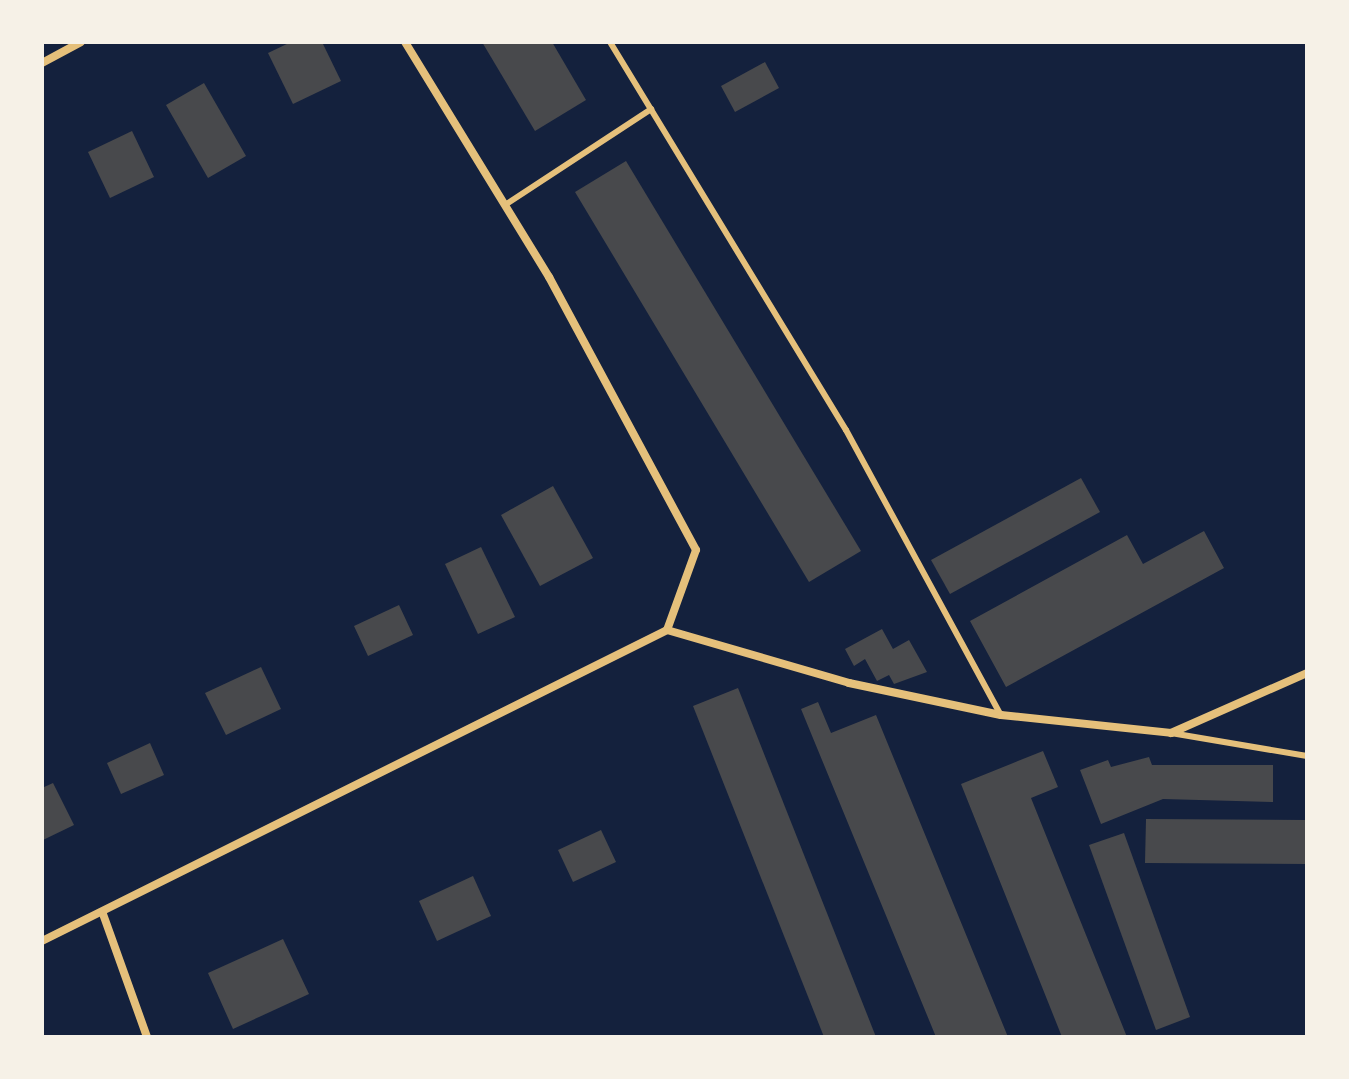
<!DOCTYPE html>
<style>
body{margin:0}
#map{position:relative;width:1349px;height:1079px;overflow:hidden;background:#14213d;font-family:Lato,sans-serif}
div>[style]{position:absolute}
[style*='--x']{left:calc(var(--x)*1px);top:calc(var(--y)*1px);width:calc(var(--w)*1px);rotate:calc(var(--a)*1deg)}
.building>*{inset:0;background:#48494c}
.service>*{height:6px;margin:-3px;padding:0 3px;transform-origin:3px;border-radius:3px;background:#e5c07b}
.minor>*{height:8px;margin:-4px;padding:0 4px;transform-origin:4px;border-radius:4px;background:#e5c07b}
span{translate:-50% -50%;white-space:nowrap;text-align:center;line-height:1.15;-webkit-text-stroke:8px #f6f1e7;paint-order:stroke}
.frame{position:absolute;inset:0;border:44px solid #f6f1e7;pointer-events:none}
</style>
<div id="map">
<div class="building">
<div style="clip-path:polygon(291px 42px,322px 42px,341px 81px,293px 104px,268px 53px)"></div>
<div style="clip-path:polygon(482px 42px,552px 42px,586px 100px,535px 131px)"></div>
<div style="clip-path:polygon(765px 62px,779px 88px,735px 112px,721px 86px)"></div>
<div style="clip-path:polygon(204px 83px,246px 156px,208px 178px,166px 105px)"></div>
<div style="clip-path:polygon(132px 131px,154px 177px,110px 198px,88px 152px)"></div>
<div style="clip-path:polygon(626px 161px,861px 551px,809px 582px,575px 192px)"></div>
<div style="clip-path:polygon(1081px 478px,1100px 512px,950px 594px,931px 560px)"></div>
<div style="clip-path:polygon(553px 486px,593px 558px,540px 586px,501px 515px)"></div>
<div style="clip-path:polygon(1204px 531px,1224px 568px,1006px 687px,970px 621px,1127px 535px,1143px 564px)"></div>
<div style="clip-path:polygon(481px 547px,515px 617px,478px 634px,445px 564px)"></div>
<div style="clip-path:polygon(399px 605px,413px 635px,368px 656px,354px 626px)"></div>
<div style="clip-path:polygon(882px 629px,893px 649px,909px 640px,927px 672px,894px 684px,889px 675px,877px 681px,865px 659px,854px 666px,845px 649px)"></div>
<div style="clip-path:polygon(261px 667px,281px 709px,226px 735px,205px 693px)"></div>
<div style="clip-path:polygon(738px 688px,876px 1037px,824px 1037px,693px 706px)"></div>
<div style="clip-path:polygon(818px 702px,831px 733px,876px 715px,1008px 1037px,936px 1037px,801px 709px)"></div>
<div style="clip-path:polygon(150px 743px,164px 775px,121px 794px,107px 763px)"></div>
<div style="clip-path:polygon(1043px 751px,1058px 787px,1031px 798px,1127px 1037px,1062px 1037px,961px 784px)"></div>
<div style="clip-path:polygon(1149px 757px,1152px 765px,1273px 765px,1273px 802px,1163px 799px,1101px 824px,1080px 770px,1108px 760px,1111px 767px)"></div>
<div style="clip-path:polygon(53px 783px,74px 825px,43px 840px,42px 788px)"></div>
<div style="clip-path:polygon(1146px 819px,1307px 820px,1307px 864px,1145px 863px)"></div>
<div style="clip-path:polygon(601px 830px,616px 862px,573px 882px,558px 850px)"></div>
<div style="clip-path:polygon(1124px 833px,1190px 1017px,1156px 1030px,1089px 845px)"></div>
<div style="clip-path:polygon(473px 876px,491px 916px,437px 941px,419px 901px)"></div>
<div style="clip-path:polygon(283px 939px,309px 994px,233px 1029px,208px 973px)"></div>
</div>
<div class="service">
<div style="--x:610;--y:42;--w:454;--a:58.7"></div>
<div style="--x:846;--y:430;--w:324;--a:61.5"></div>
<div style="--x:505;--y:205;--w:175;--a:-33.3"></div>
<div style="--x:1171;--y:733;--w:138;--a:9.6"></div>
</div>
<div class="minor">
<div style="--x:405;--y:42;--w:276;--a:58.5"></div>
<div style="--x:549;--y:277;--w:310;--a:61.7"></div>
<div style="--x:696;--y:550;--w:85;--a:109.9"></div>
<div style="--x:42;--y:63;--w:44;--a:-28.3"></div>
<div style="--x:667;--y:630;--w:190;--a:16.2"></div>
<div style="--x:849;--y:683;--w:155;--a:11.9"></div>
<div style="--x:1001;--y:715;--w:171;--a:6"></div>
<div style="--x:1171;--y:733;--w:149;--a:-23.8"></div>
<div style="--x:103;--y:914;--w:131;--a:70.3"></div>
<div style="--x:42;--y:941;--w:698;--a:-26.45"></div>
</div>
<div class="frame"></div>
</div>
